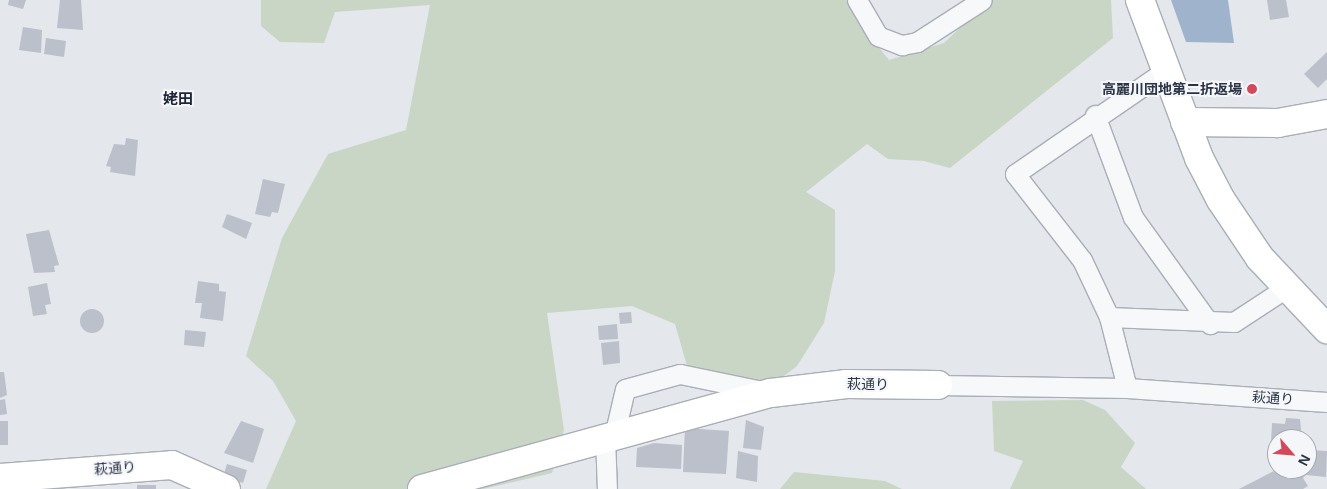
<!DOCTYPE html>
<meta charset="utf-8">
<style>
body{margin:0}
#map{position:relative;width:1327px;height:489px;overflow:hidden;background:#e4e7ec;font-family:Helvetica,"Noto Sans JP",sans-serif}
div>[style]{position:absolute}
[style*='--x']{left:calc(var(--x)*1px);top:calc(var(--y)*1px);width:calc(var(--w)*1px);rotate:calc(var(--a)*1deg)}
.green>*{inset:0;background:#c9d6c5}
.water>*{inset:0;background:#9fb4cc}
.building>*{inset:0;background:#bbc0ca}
.round{border-radius:50%}
.roads{filter:drop-shadow(1px 0 #a9aeb7) drop-shadow(-1px 0 #a9aeb7) drop-shadow(0 1px #a9aeb7) drop-shadow(0 -1px #a9aeb7)}
.street>*{height:19px;margin:-9.5px;padding:0 9.5px;transform-origin:9.5px;border-radius:9.5px;background:#f7f8fa}
.secondary>*{height:28px;margin:-14px;padding:0 14px;transform-origin:14px;border-radius:14px;background:#fff}
.dots>*{width:14px;height:14px;translate:-50% -50%;box-sizing:border-box;border:2px solid #f4f6f9;border-radius:50%}
span{translate:-50% -50%;white-space:nowrap;text-align:center;line-height:1.15;-webkit-text-stroke:4px #f4f6f9;paint-order:stroke}
.poi-label{font-size:14px;color:#2b3445;font-weight:700}
.right{translate:-100% -50%;text-align:right}
.street-label{font-size:14px;color:#2b3445}
.neighbourhood-label{font-size:15px;color:#1d2536;font-weight:700}
.north{position:absolute;left:1267px;top:429px;width:50px;height:50px;box-sizing:border-box;background:#f4f6f9;border:1px solid #a4a8b1;border-radius:50%;rotate:117deg;font-size:14px;font-weight:700;line-height:20px;text-align:center;color:#2b3445}
.north::after{content:'';display:block;margin:auto;width:18px;height:22px;background:#d1495b;clip-path:polygon(50% 0,100% 100%,50% 72%,0 100%)}
</style>
<div id="map">
<div class="green">
<div style="clip-path:polygon(261px 0,849px 0,862px 27px,889px 60px,944px 43px,989px 0,1111px 0,1113px 38px,950px 168px,924px 161px,888px 159px,867px 144px,806px 192px,835px 210px,835px 271px,824px 323px,797px 366px,784px 376px,745px 384px,687px 366px,675px 324px,632px 306px,547px 313px,564px 430px,552px 473px,483px 489px,266px 489px,296px 421px,273px 381px,246px 356px,282px 238px,328px 154px,406px 130px,430px 5px,335px 12px,324px 43px,280px 42px,261px 26px)"></div>
<div style="clip-path:polygon(1083px 400px,1105px 410px,1135px 443px,1121px 467px,1146px 489px,1010px 489px,1023px 461px,994px 451px,992px 401px)"></div>
<div style="clip-path:polygon(794px 472px,885px 481px,902px 489px,780px 489px)"></div>
</div>
<div class="water">
<div style="clip-path:polygon(1171px 0,1228px 0,1234px 43px,1186px 42px)"></div>
</div>
<div class="building">
<div style="clip-path:polygon(9px 0,26px 0,23px 9px,8px 5px)"></div>
<div style="clip-path:polygon(60px 0,81px 0,83px 30px,57px 28px)"></div>
<div style="clip-path:polygon(1267px 0,1286px 0,1289px 17px,1270px 20px)"></div>
<div style="clip-path:polygon(23px 27px,42px 30px,41px 53px,19px 50px)"></div>
<div style="clip-path:polygon(46px 38px,66px 41px,64px 57px,44px 54px)"></div>
<div style="clip-path:polygon(1327px 52px,1327px 79px,1318px 88px,1304px 74px)"></div>
<div style="clip-path:polygon(126px 138px,138px 140px,135px 176px,110px 172px,111px 167px,106px 166px,114px 144px,125px 145px)"></div>
<div style="clip-path:polygon(263px 179px,285px 184px,278px 213px,272px 212px,270px 217px,255px 214px)"></div>
<div style="clip-path:polygon(227px 214px,252px 223px,246px 239px,222px 227px)"></div>
<div style="clip-path:polygon(49px 230px,59px 265px,54px 266px,55px 272px,34px 273px,26px 234px)"></div>
<div style="clip-path:polygon(198px 281px,219px 284px,219px 291px,226px 292px,223px 321px,200px 318px,202px 303px,195px 303px)"></div>
<div style="clip-path:polygon(47px 283px,51px 304px,45px 305px,47px 314px,33px 316px,28px 287px)"></div>
<div class="round" style="left:80px;top:309px;width:24px;height:24px"></div>
<div style="clip-path:polygon(631px 312px,632px 323px,620px 324px,619px 313px)"></div>
<div style="clip-path:polygon(617px 324px,618px 339px,599px 340px,598px 326px)"></div>
<div style="clip-path:polygon(185px 330px,206px 332px,204px 347px,184px 345px)"></div>
<div style="clip-path:polygon(619px 341px,620px 363px,603px 365px,601px 343px)"></div>
<div style="clip-path:polygon(0 372px,4px 372px,7px 395px,0 398px)"></div>
<div style="clip-path:polygon(5px 399px,7px 414px,0 415px,0 400px)"></div>
<div style="clip-path:polygon(1286px 418px,1300px 419px,1302px 439px,1277px 439px,1277px 462px,1270px 462px,1272px 423px,1285px 424px)"></div>
<div style="clip-path:polygon(746px 420px,764px 427px,761px 450px,743px 448px)"></div>
<div style="clip-path:polygon(0 421px,8px 421px,8px 445px,0 445px)"></div>
<div style="clip-path:polygon(241px 421px,264px 429px,253px 463px,224px 453px)"></div>
<div style="clip-path:polygon(685px 428px,729px 431px,726px 474px,683px 472px)"></div>
<div style="clip-path:polygon(654px 443px,682px 445px,681px 469px,636px 467px,637px 448px)"></div>
<div style="clip-path:polygon(1307px 443px,1308px 450px,1327px 451px,1326px 477px,1306px 475px,1303px 478px,1308px 486px,1303px 489px,1239px 489px,1278px 469px,1307px 469px)"></div>
<div style="clip-path:polygon(738px 451px,758px 456px,757px 482px,736px 478px)"></div>
<div style="clip-path:polygon(227px 464px,247px 470px,243px 483px,223px 477px)"></div>
<div style="clip-path:polygon(137px 485px,156px 485px,156px 489px,137px 489px)"></div>
</div>
<div class="roads">
<div class="street">
<div style="--x:857;--y:0;--w:42;--a:59.7"></div>
<div style="--x:878;--y:36;--w:26;--a:21"></div>
<div style="--x:902;--y:45;--w:15;--a:-11"></div>
<div style="--x:917;--y:42;--w:77;--a:-32.9"></div>
<div style="--x:1095;--y:115;--w:109;--a:69.6"></div>
<div style="--x:1133;--y:217;--w:132;--a:54.3"></div>
<div style="--x:1109;--y:317;--w:125;--a:2.3"></div>
<div style="--x:1234;--y:322;--w:62;--a:-33.2"></div>
<div style="--x:938;--y:385;--w:189;--a:0.9"></div>
<div style="--x:1127;--y:388;--w:200;--a:4"></div>
<div style="--x:1127;--y:388;--w:73;--a:-104.2"></div>
<div style="--x:1109;--y:317;--w:63;--a:-115.3"></div>
<div style="--x:1082;--y:260;--w:109;--a:-127.9"></div>
<div style="--x:1015;--y:174;--w:186;--a:-34.5"></div>
<div style="--x:614;--y:436;--w:48;--a:-76.8"></div>
<div style="--x:625;--y:389;--w:57;--a:-15.3"></div>
<div style="--x:680;--y:374;--w:89;--a:11.7"></div>
<div style="--x:605;--y:438;--w:51;--a:87.8"></div>
</div>
<div class="secondary">
<div style="--x:1140;--y:0;--w:169;--a:69.5"></div>
<div style="--x:1199;--y:158;--w:47;--a:62.4"></div>
<div style="--x:1221;--y:200;--w:70;--a:56.1"></div>
<div style="--x:1260;--y:258;--w:98;--a:46.7"></div>
<div style="--x:1185;--y:122;--w:93;--a:0.6"></div>
<div style="--x:1278;--y:123;--w:50;--a:-10.4"></div>
<div style="--x:0;--y:478;--w:172;--a:-4.3"></div>
<div style="--x:172;--y:465;--w:59;--a:24"></div>
<div style="--x:422;--y:489;--w:362;--a:-15.4"></div>
<div style="--x:771;--y:393;--w:76;--a:-6.8"></div>
<div style="--x:846;--y:384;--w:92;--a:0.6"></div>
</div>
</div>
<div class="dots">
<div style="left:1252px;top:89px;background:#d1495b"></div>
</div>
<div class="poi-label">
<span class="right" style="left:1242px;top:89px">高麗川団地第二折返場</span>
</div>
<div class="street-label">
<span style="left:868px;top:384px">萩通り</span>
<span style="left:1273px;top:398px;rotate:4deg">萩通り</span>
<span style="left:115px;top:468px;rotate:-5deg">萩通り</span>
</div>
<div class="neighbourhood-label">
<span style="left:178px;top:99px">姥田</span>
</div>
<div class="north">N</div>
</div>
